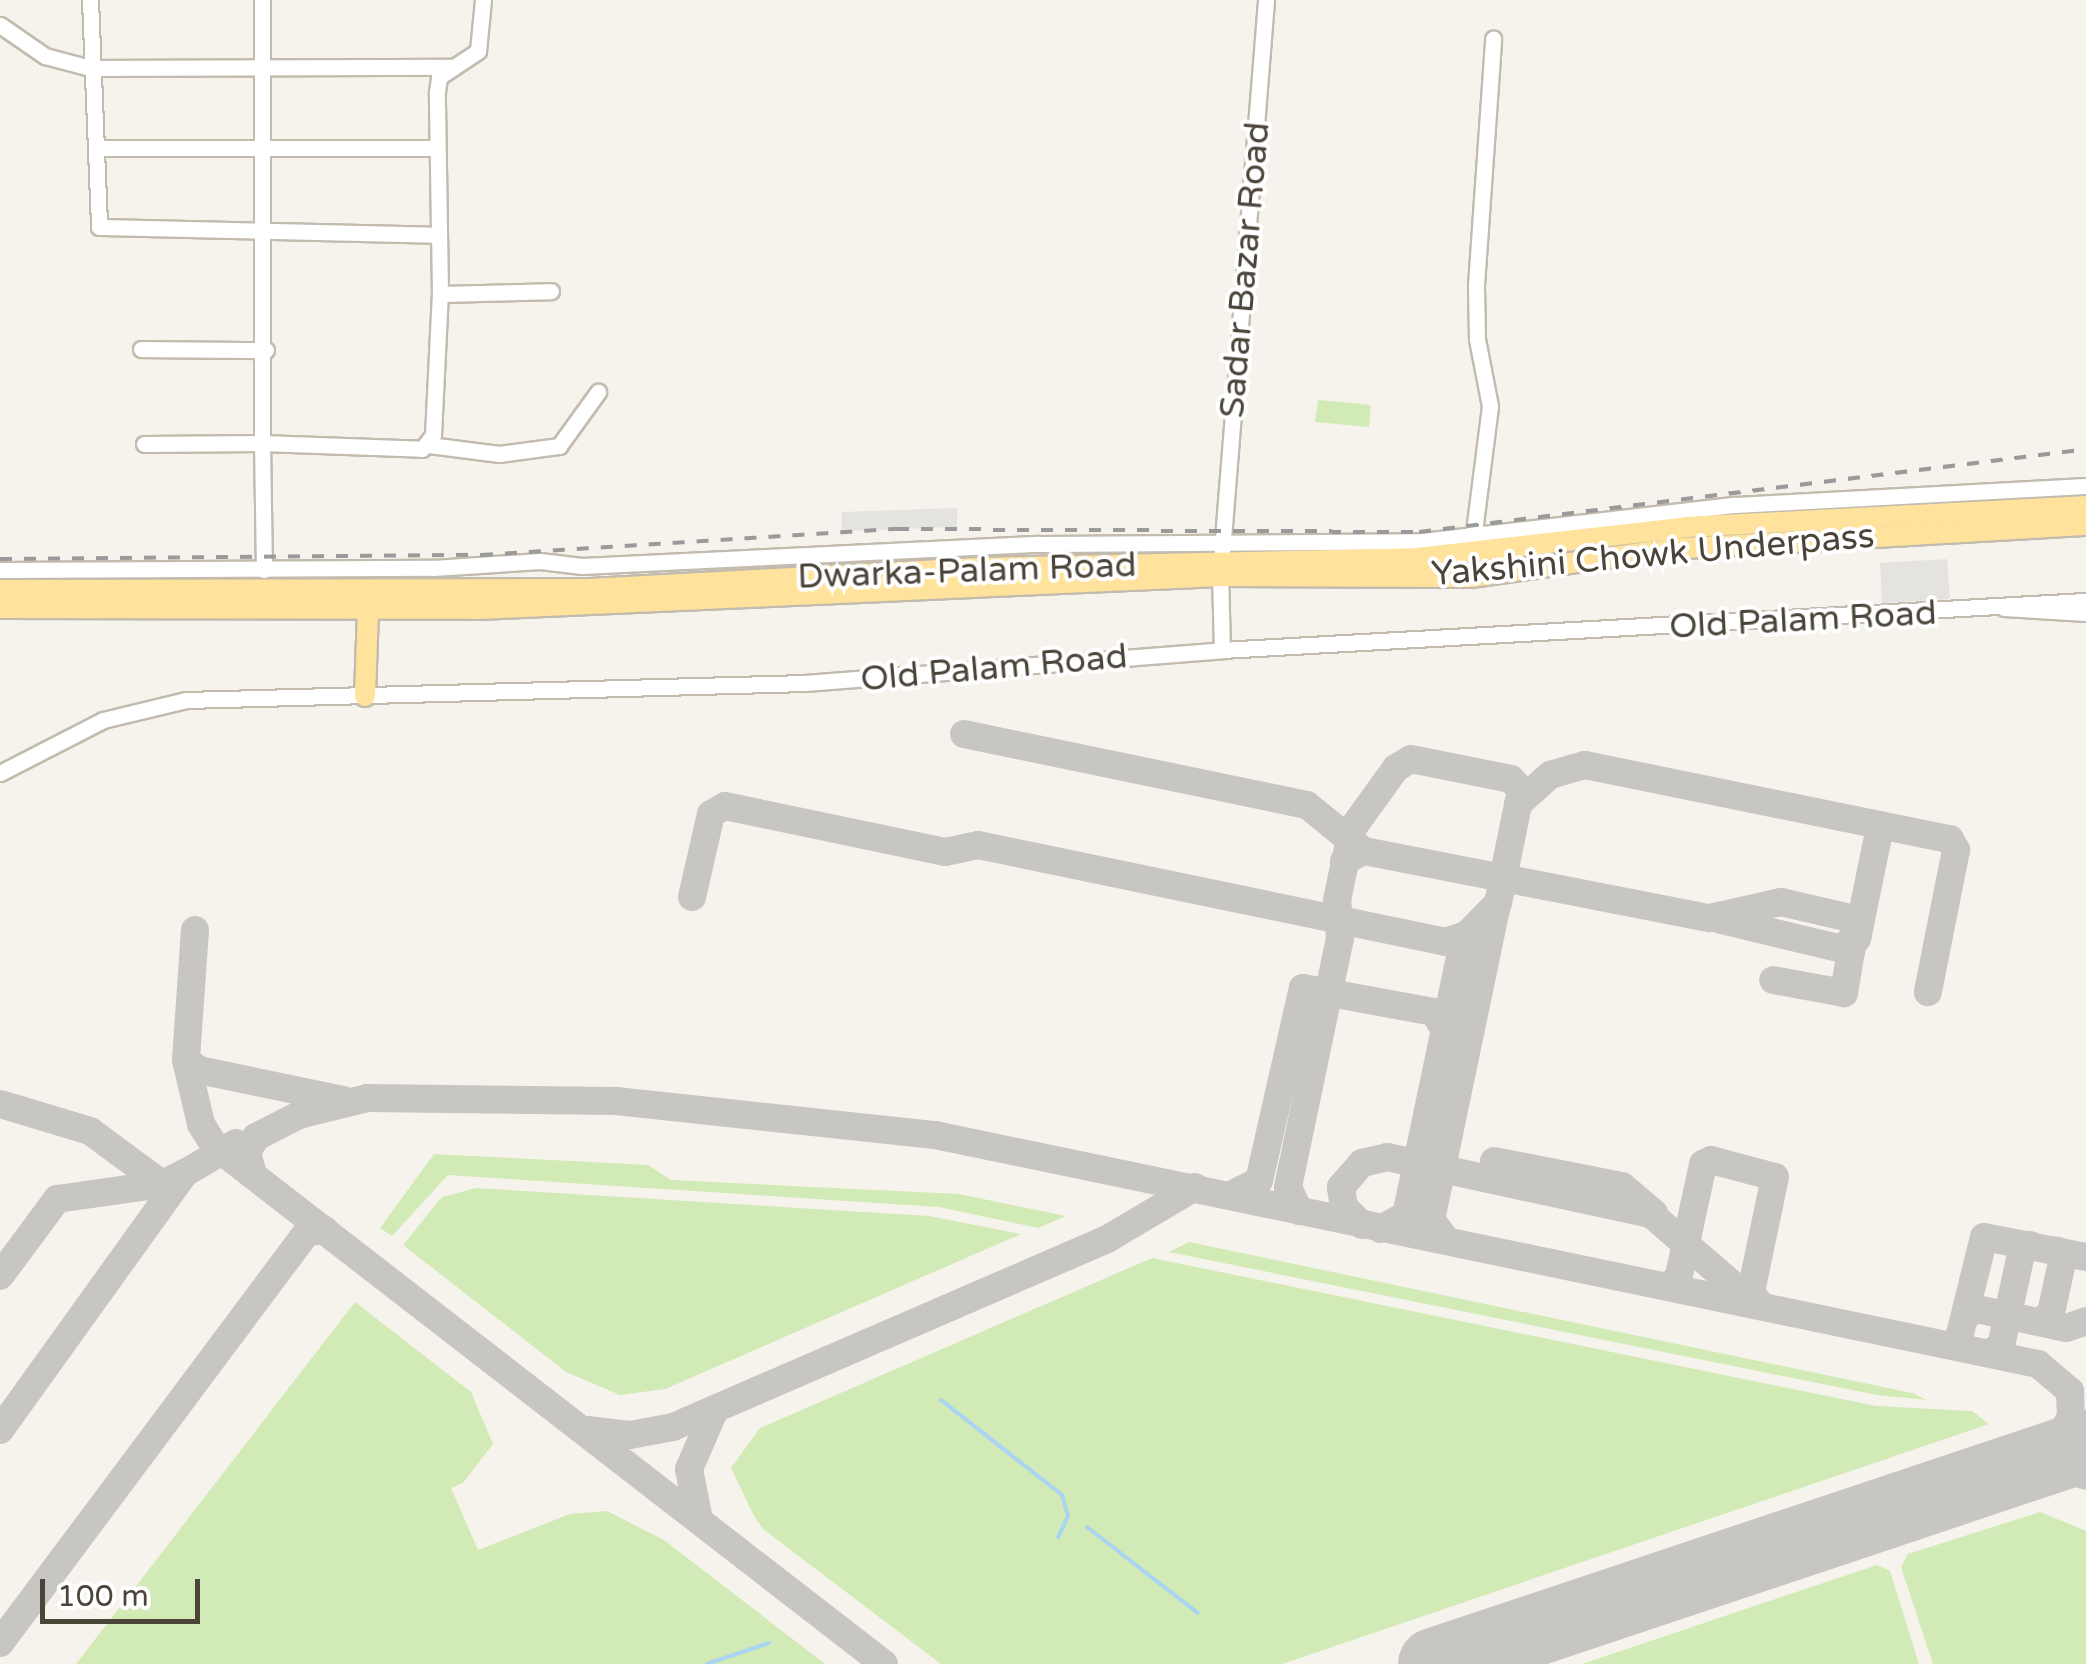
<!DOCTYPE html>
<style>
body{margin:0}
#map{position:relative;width:2086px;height:1664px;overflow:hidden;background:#f6f3ec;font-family:"Varela Round",sans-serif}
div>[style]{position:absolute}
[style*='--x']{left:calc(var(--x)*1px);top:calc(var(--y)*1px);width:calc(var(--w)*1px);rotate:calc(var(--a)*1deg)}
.green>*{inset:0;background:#d2eab5}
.parking>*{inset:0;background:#e5e3e0}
.stream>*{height:4px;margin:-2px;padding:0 2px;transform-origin:2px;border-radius:2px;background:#a9d4f2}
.taxiway>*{height:28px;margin:-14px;padding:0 14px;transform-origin:14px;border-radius:14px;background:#c8c6c3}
.runway>*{height:72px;margin:-36px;padding:0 36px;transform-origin:36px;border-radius:36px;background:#c8c6c3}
.roads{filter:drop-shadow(2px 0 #c2bbae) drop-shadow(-2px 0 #c2bbae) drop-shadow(0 2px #c2bbae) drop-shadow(0 -2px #c2bbae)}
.minor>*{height:15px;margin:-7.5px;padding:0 7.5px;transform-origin:7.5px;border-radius:7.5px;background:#fff}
.major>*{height:20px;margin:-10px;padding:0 10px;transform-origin:10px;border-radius:10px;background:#ffe39c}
.rail>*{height:4px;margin-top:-2px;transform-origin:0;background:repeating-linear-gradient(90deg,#9a9a9a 0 12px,transparent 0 24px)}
span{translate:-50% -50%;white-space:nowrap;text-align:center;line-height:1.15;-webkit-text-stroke:8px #fff;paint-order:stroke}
.street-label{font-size:35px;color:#4b4439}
.scale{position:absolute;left:40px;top:1579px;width:160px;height:45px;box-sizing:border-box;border:5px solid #4b4439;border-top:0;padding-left:12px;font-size:30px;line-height:35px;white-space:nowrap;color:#4b4439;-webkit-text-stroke:8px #fff;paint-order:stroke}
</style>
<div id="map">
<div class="green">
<div style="clip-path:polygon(1318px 400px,1371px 405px,1369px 427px,1315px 422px)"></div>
<div style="clip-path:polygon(434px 1154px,648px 1165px,671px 1180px,959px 1194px,1066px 1216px,1038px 1228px,939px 1207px,448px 1175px,392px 1236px,380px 1228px)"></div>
<div style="clip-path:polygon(476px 1188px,929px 1216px,1021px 1234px,665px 1389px,620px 1395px,566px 1372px,403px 1245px,442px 1197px)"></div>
<div style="clip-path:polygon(1189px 1242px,1912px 1393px,1927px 1400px,1877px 1395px,1169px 1252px)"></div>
<div style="clip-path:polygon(1152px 1258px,1876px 1406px,1972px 1411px,1989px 1424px,1282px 1664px,941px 1664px,763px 1529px,753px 1514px,731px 1468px,760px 1428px)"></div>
<div style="clip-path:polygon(355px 1302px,471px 1392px,493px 1444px,463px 1483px,451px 1488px,478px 1550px,570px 1514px,607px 1511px,664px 1540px,825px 1664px,76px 1664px)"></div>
<div style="clip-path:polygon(2040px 1512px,2086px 1531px,2086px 1664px,1933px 1664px,1901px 1567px,1908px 1554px)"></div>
<div style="clip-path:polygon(1877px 1565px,1890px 1571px,1919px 1664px,1582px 1664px)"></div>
</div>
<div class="parking">
<div style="clip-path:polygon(957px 508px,957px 527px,842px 531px,842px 512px)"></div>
<div style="clip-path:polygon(1947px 559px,1950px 599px,1882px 603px,1880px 563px)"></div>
</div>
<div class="stream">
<div style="--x:941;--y:1400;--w:154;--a:38.1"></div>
<div style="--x:1062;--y:1495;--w:22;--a:74"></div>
<div style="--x:1068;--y:1516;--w:23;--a:115"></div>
<div style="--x:1087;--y:1527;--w:140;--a:37.8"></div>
<div style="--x:707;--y:1664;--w:65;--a:-18.7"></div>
</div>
<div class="taxiway">
<div style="--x:964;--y:734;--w:350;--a:11.7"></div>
<div style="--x:1307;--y:805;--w:68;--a:39.1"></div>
<div style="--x:1518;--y:804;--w:43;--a:-42.2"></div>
<div style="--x:1550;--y:775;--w:36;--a:-16"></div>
<div style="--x:1585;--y:765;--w:372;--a:11.5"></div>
<div style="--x:1950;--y:839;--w:13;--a:61"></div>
<div style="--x:1956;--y:850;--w:145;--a:101.2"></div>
<div style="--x:1344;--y:861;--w:22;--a:-27"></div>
<div style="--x:1364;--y:851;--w:352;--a:11"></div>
<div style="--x:1710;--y:918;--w:73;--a:-12.7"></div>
<div style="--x:1781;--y:902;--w:75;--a:13.1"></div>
<div style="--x:1854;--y:919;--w:16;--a:76"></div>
<div style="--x:1858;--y:935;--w:16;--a:142"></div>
<div style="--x:692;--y:897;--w:85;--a:-77.1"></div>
<div style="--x:711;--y:814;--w:16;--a:-30"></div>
<div style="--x:725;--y:806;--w:225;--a:11.8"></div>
<div style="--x:945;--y:852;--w:34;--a:-12"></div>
<div style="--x:978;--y:845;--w:477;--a:11.7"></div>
<div style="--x:1445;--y:942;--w:21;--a:-19"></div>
<div style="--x:1721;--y:920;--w:134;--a:13.4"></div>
<div style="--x:1851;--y:951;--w:43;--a:99.5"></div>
<div style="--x:1844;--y:993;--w:72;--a:-169.6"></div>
<div style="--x:195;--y:930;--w:130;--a:94"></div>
<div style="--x:186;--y:1060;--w:66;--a:76.8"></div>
<div style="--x:201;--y:1124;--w:26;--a:58"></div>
<div style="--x:215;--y:1146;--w:846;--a:37.75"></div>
<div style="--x:1857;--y:939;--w:109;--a:-78.4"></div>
<div style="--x:1879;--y:832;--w:9;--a:-122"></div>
<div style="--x:186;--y:1060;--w:16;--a:38"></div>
<div style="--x:199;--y:1070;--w:147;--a:11.8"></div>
<div style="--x:0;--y:1104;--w:94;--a:16.7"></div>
<div style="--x:90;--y:1131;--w:89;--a:36.4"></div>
<div style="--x:162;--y:1184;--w:25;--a:-26"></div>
<div style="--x:1494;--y:1161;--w:130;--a:11.1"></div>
<div style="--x:1622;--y:1186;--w:42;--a:40.2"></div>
<div style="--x:253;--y:1174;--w:22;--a:-106"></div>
<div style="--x:247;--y:1153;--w:18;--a:-61"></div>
<div style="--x:256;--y:1137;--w:48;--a:-27.1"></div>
<div style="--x:299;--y:1115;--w:70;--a:-14"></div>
<div style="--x:367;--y:1098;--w:249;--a:0.7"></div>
<div style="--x:616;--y:1101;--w:321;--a:6.1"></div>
<div style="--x:935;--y:1135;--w:1127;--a:11.73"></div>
<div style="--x:2038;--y:1364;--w:42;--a:40.2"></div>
<div style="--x:2070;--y:1391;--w:25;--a:88"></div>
<div style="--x:2071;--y:1416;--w:36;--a:117"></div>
<div style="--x:2055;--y:1448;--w:39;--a:151"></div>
<div style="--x:1231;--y:1195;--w:31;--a:-27"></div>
<div style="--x:1259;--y:1181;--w:198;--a:-77.2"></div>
<div style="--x:1303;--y:988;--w:133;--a:10.4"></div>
<div style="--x:1434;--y:1012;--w:21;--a:59"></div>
<div style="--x:1299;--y:1211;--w:26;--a:-115"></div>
<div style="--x:1288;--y:1187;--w:253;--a:-78.2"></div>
<div style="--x:1340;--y:939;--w:39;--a:-94"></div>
<div style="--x:1337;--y:900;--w:73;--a:-78.1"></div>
<div style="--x:1352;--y:829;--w:75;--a:-54.2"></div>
<div style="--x:1396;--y:768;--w:17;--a:-31"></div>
<div style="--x:1411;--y:759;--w:102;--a:11.3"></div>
<div style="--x:1511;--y:779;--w:15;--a:48"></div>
<div style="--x:1521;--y:790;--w:115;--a:101.5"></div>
<div style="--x:1498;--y:903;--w:49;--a:134.2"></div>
<div style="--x:1464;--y:938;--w:283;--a:101.8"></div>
<div style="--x:1406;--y:1215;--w:29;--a:151"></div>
<div style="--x:1362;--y:1225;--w:25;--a:-135"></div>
<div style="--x:1344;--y:1207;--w:20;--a:-99"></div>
<div style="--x:1341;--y:1187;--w:32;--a:-49"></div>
<div style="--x:1362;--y:1163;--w:26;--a:-13"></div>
<div style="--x:1387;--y:1157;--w:270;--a:12.2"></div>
<div style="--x:1651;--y:1214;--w:130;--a:40.9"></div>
<div style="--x:1447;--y:1241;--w:26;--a:-127"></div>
<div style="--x:1431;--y:1220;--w:322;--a:-78.2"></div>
<div style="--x:0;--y:1276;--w:96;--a:-53.5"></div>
<div style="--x:57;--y:1199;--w:106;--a:-8.1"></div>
<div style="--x:1668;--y:1285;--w:11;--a:-27"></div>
<div style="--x:1678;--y:1280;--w:119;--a:-77.8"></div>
<div style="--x:1703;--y:1164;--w:9;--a:-27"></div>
<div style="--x:1711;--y:1160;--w:66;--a:14.9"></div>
<div style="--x:1775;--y:1177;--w:117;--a:101.8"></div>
<div style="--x:1751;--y:1292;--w:12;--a:55"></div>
<div style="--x:1965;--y:1316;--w:14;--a:-30"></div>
<div style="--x:1977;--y:1309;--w:91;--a:12.1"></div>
<div style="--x:2066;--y:1328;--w:21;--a:-19"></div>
<div style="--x:2040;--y:1322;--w:14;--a:-39"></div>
<div style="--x:2051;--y:1313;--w:52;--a:-77.8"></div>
<div style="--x:2062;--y:1262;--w:13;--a:-117"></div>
<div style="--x:1952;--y:1344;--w:9;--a:-41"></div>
<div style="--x:1959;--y:1338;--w:104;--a:-76.1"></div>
<div style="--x:1984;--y:1237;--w:104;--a:11.1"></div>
<div style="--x:1989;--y:1353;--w:14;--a:-30"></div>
<div style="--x:2001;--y:1346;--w:98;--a:-77.7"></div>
<div style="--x:2022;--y:1250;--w:10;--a:-29"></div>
<div style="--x:0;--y:1430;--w:317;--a:-54.3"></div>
<div style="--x:185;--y:1173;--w:59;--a:-30.5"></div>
<div style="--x:587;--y:1430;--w:43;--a:6.6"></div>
<div style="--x:630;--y:1435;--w:44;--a:-10.5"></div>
<div style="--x:673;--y:1427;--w:475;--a:-23.4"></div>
<div style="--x:1109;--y:1238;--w:100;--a:-30.7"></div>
<div style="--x:2024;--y:1468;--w:28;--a:-4"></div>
<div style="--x:2052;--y:1466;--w:35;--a:16"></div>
<div style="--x:699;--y:1520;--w:52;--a:-101.1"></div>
<div style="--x:689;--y:1469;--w:65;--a:-66.6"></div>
<div style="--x:0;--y:1643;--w:513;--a:-53.24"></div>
<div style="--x:307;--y:1232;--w:18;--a:-6"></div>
</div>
<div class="runway">
<div style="--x:1434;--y:1664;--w:687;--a:-18.49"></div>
</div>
<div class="roads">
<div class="minor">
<div style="--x:90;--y:0;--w:227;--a:87.7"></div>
<div style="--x:99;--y:227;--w:340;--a:1.3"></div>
<div style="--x:0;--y:25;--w:55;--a:34.6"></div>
<div style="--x:45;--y:56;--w:47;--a:14.9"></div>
<div style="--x:90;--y:68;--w:364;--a:-0.2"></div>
<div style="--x:97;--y:148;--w:339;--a:0"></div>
<div style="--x:440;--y:294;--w:111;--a:-1.5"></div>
<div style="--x:141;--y:349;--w:125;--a:0.5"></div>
<div style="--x:144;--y:444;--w:118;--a:-0.5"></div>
<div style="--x:262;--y:443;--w:443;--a:-90"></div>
<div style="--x:429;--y:445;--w:71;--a:7.3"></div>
<div style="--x:499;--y:454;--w:61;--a:-7.6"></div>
<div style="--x:559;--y:446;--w:67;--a:-54.2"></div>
<div style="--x:1473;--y:539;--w:134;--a:-82.7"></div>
<div style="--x:1490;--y:406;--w:68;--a:-101"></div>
<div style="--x:1477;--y:339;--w:54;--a:-91.1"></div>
<div style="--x:1476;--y:285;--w:247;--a:-86"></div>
<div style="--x:0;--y:570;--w:433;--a:-0.3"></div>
<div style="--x:433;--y:568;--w:107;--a:-3.7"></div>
<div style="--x:540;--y:561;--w:42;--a:6.8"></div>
<div style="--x:582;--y:566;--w:457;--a:-2.8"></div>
<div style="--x:1038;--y:544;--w:383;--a:-0.4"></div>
<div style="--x:1421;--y:541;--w:315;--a:-6.6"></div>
<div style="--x:1734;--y:505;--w:353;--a:-3.1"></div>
<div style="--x:264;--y:570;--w:127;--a:-90.9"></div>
<div style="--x:262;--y:443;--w:160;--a:2.1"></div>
<div style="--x:422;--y:449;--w:18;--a:-52"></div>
<div style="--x:433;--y:435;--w:141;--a:-87.2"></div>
<div style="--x:440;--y:294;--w:202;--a:-90.9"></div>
<div style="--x:437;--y:92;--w:15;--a:-82"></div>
<div style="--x:439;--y:77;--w:47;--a:-33.7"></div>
<div style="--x:478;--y:51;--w:51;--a:-84.4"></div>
<div style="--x:2004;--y:608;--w:82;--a:3.5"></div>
<div style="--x:1222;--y:650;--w:74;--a:-91.5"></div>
<div style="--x:1220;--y:576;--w:578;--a:-85.43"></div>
<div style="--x:0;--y:773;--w:116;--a:-27.2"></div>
<div style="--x:103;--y:720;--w:85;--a:-13.5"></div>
<div style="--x:186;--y:700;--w:620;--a:-1.57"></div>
<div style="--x:806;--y:683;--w:417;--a:-4.5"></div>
<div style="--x:1222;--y:650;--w:865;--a:-3.25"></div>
</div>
<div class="major">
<div style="--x:0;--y:590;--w:590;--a:-0.1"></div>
<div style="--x:590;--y:589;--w:393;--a:-3.1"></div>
<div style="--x:982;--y:568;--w:434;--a:-1.3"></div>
<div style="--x:1416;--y:558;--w:272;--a:-6.5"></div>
<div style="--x:1686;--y:527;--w:401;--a:-3"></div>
<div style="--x:0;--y:608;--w:478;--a:0.1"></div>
<div style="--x:478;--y:609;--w:743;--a:-2.55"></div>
<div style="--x:1220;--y:576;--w:252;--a:0.2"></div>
<div style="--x:1472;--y:577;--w:199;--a:-8.1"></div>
<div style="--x:1669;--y:549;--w:418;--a:-3.3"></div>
<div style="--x:365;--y:696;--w:88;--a:-88"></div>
</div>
</div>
<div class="rail">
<div style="--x:0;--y:559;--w:481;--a:-0.5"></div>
<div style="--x:481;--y:555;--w:417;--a:-3.6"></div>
<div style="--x:897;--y:529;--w:522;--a:0.33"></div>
<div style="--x:1419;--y:532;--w:666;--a:-7.07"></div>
</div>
<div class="street-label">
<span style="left:1245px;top:270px;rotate:-85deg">Sadar Bazar Road</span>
<span style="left:1653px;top:555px;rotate:-5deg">Yakshini Chowk Underpass</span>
<span style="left:967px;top:571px;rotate:-2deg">Dwarka-Palam Road</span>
<span style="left:1803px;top:620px;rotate:-3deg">Old Palam Road</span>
<span style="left:994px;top:668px;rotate:-5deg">Old Palam Road</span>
</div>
<div class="scale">100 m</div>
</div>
